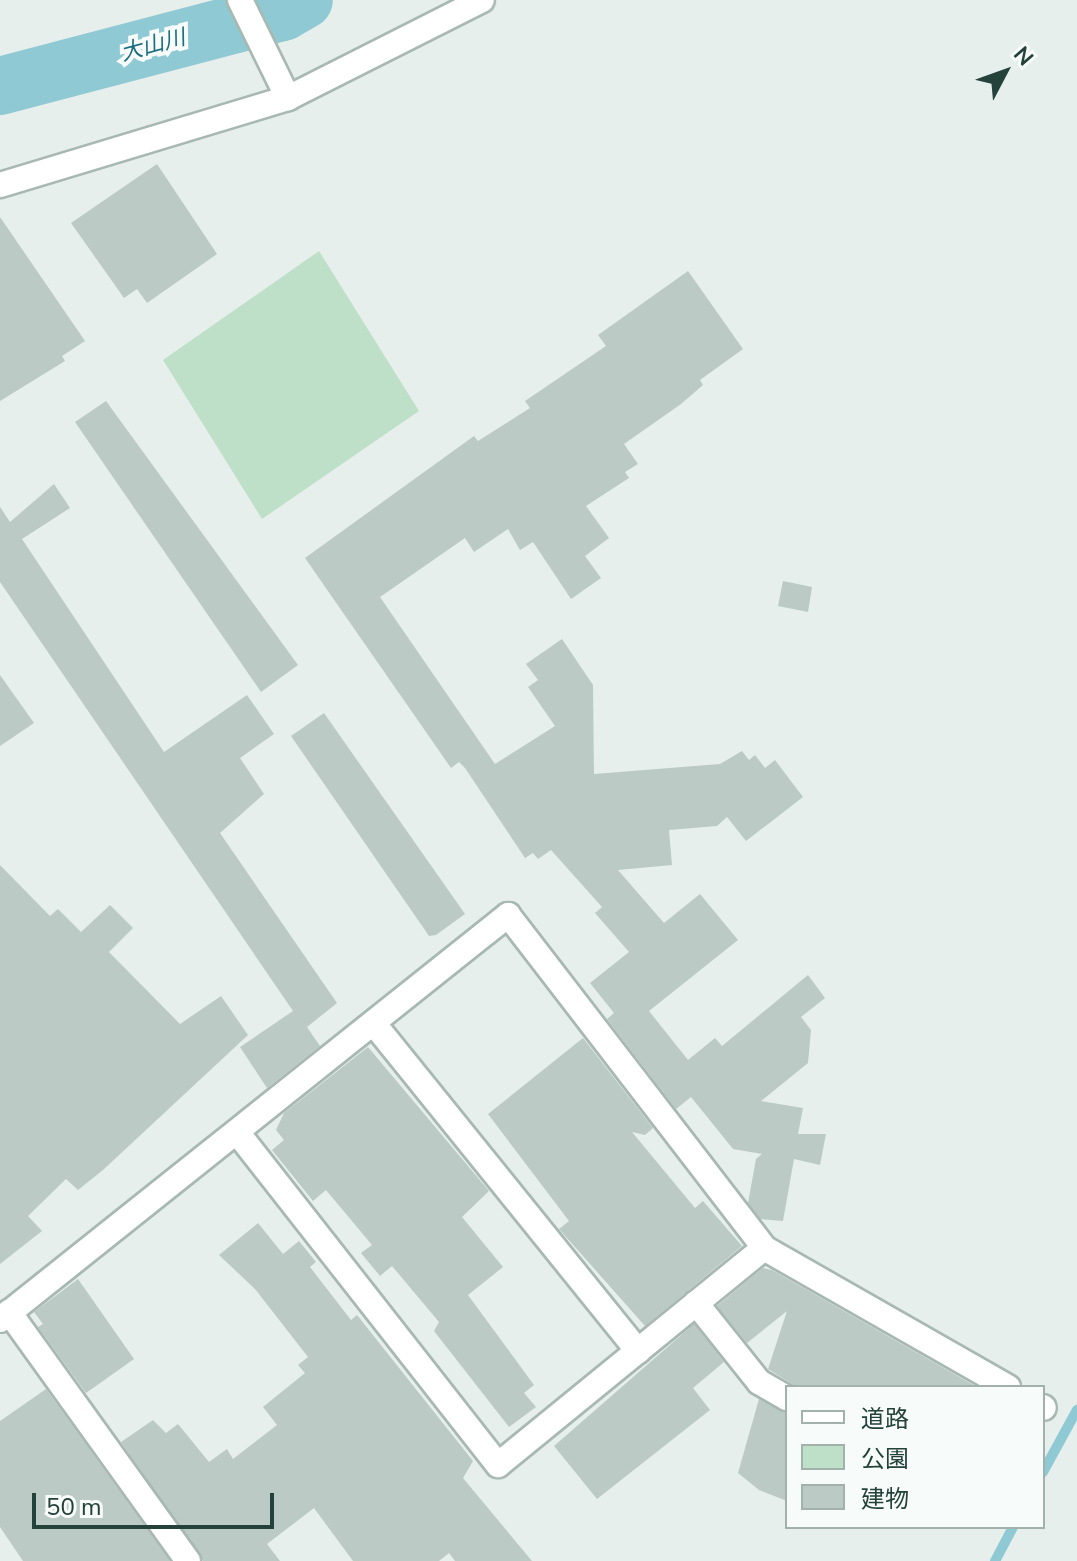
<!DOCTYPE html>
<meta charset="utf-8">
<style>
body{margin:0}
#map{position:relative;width:1077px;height:1561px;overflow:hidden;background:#e6efeb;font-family:"Nunito Sans","Noto Sans JP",sans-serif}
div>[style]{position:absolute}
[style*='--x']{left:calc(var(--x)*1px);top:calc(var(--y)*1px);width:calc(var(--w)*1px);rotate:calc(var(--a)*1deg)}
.green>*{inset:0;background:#bfe0c8}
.stream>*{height:10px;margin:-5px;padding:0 5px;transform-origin:5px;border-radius:5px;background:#8ec9d4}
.river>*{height:58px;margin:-29px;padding:0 29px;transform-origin:29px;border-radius:29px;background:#8ec9d4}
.building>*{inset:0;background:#bbcac4}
.roads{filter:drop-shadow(2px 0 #a8b8b2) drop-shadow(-2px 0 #a8b8b2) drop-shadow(0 2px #a8b8b2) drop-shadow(0 -2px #a8b8b2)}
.street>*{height:24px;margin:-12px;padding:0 12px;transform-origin:12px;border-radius:12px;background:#fff}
span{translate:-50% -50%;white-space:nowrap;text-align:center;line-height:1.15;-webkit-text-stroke:8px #f7fbf9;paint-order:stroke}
.water-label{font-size:22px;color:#1c6f80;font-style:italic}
.legend{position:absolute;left:785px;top:1385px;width:260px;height:144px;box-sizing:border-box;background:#f7fbf9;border:2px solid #a3b1ad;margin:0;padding:10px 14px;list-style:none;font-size:24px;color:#24423a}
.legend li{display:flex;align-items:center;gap:16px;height:40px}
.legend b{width:40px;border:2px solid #a3b1ad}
.north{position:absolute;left:965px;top:32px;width:80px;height:80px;-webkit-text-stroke:6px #f7fbf9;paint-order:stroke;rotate:49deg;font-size:22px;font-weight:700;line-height:32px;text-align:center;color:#24423a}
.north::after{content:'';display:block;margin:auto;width:28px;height:36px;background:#24423a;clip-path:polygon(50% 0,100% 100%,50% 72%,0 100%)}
.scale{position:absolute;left:32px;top:1493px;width:242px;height:36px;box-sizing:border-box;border:4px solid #24423a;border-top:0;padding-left:10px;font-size:24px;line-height:28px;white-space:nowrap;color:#24423a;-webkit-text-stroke:6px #f7fbf9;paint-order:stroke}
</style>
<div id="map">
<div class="green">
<div style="clip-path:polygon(319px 251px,419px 411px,262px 519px,163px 360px)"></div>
</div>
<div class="stream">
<div style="--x:1043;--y:1472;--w:71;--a:-61.3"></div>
<div style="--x:995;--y:1561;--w:38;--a:-62"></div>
</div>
<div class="river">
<div style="--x:0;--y:86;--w:293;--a:-14.7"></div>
<div style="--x:283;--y:12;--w:24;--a:-30"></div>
</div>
<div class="building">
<div style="clip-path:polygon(157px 164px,217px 254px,147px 303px,137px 289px,124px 298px,71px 223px)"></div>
<div style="clip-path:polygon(0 217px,85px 341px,62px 356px,65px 361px,0 401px)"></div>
<div style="clip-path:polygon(688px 271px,743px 349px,700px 380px,703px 385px,681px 404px,624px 444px,638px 464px,625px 472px,629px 478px,586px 506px,609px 538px,585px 556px,601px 578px,571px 599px,533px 542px,520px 550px,508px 529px,474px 552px,465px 538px,380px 597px,495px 764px,555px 726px,528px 687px,538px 680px,526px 664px,562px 639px,593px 685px,594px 774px,720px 764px,742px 751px,749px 760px,755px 755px,765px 768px,775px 760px,803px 797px,746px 841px,727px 817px,717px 826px,669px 830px,672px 865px,618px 870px,664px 923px,700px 894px,738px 940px,649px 1011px,688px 1060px,715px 1038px,722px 1046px,808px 975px,825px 998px,801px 1017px,811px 1030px,808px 1063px,761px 1101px,803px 1108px,798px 1134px,826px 1134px,820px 1165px,794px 1159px,783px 1221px,760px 1219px,748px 1203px,756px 1159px,762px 1154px,733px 1149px,691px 1097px,676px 1109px,607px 1019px,614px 1013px,590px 983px,629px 952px,595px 913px,602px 907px,551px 850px,538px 859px,533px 853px,525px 858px,465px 768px,459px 762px,451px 768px,305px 558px,474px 436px,478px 441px,530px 408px,525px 401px,606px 346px,598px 335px)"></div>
<div style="clip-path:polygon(106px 401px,298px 665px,261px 692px,75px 422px)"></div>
<div style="clip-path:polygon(54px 484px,70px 508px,22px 539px,164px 752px,247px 695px,274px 734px,240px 758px,264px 794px,220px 833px,337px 1003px,307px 1027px,320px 1046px,267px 1088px,240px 1047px,293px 1011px,0 582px,0 507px,10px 522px)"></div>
<div style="clip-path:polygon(783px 581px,812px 587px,808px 612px,778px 606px)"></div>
<div style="clip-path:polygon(0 675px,34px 723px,0 746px)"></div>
<div style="clip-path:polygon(324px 713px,465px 914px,436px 935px,429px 936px,291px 736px)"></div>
<div style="clip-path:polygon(0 865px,50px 916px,58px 909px,81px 932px,110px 905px,133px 928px,109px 952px,180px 1024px,221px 996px,248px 1035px,103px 1170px,78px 1190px,66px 1179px,28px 1216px,42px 1231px,0 1264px)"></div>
<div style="clip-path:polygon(583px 1038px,653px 1128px,645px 1135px,632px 1132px,695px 1208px,703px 1201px,742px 1246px,645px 1326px,559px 1229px,569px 1221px,488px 1114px)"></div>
<div style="clip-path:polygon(368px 1047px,489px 1191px,462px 1217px,503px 1267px,468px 1295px,534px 1385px,524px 1393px,536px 1407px,509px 1427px,434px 1331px,439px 1322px,392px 1266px,380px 1276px,361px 1253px,372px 1245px,326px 1190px,313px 1201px,272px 1150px,284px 1140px,276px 1130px,284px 1113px)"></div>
<div style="clip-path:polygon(258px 1223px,283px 1254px,299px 1241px,316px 1262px,310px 1267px,351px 1320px,357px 1315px,473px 1461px,463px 1478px,532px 1561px,455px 1561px,449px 1553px,439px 1561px,353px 1561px,314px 1508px,267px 1544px,280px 1561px,203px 1561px,121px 1442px,153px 1420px,166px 1433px,178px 1424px,209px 1462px,227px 1449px,233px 1459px,277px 1425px,263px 1407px,305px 1373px,298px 1365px,308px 1357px,255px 1289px,219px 1255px)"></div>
<div style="clip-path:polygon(763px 1268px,772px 1270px,977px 1387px,797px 1387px,768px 1369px,787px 1311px,747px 1343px,717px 1306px)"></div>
<div style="clip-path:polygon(78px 1279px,134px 1359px,86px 1393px,38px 1327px,43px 1324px,34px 1312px)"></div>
<div style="clip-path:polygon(694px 1324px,724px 1362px,693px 1388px,710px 1410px,597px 1499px,554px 1446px)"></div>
<div style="clip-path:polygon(46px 1389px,170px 1561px,23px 1561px,0 1527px,0 1421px)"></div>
<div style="clip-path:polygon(759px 1399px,787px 1413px,787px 1501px,759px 1490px,738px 1473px)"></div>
</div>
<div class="roads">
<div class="street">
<div style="--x:240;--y:0;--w:109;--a:63.9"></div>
<div style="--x:0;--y:185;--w:301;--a:-16.8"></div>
<div style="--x:288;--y:98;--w:217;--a:-26.8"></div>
<div style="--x:375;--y:1025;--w:419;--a:51.1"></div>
<div style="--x:764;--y:1248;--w:281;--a:29.7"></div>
<div style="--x:696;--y:1303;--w:101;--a:51.4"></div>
<div style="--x:759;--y:1382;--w:32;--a:30"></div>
<div style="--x:9;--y:1312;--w:307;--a:54.3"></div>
<div style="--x:0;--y:1320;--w:650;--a:-38.56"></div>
<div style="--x:508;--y:915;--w:420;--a:52.4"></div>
<div style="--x:764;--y:1248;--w:343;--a:140.8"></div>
<div style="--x:498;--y:1465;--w:421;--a:-128.1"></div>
<div style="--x:1043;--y:1407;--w:1;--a:45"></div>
</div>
</div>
<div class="water-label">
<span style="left:153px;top:46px;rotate:-15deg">大山川</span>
</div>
<ul class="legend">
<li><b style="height:10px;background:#fff"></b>道路</li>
<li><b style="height:22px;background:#bfe0c8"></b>公園</li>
<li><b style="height:22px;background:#bbcac4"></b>建物</li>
</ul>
<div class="north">N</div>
<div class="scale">50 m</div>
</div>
